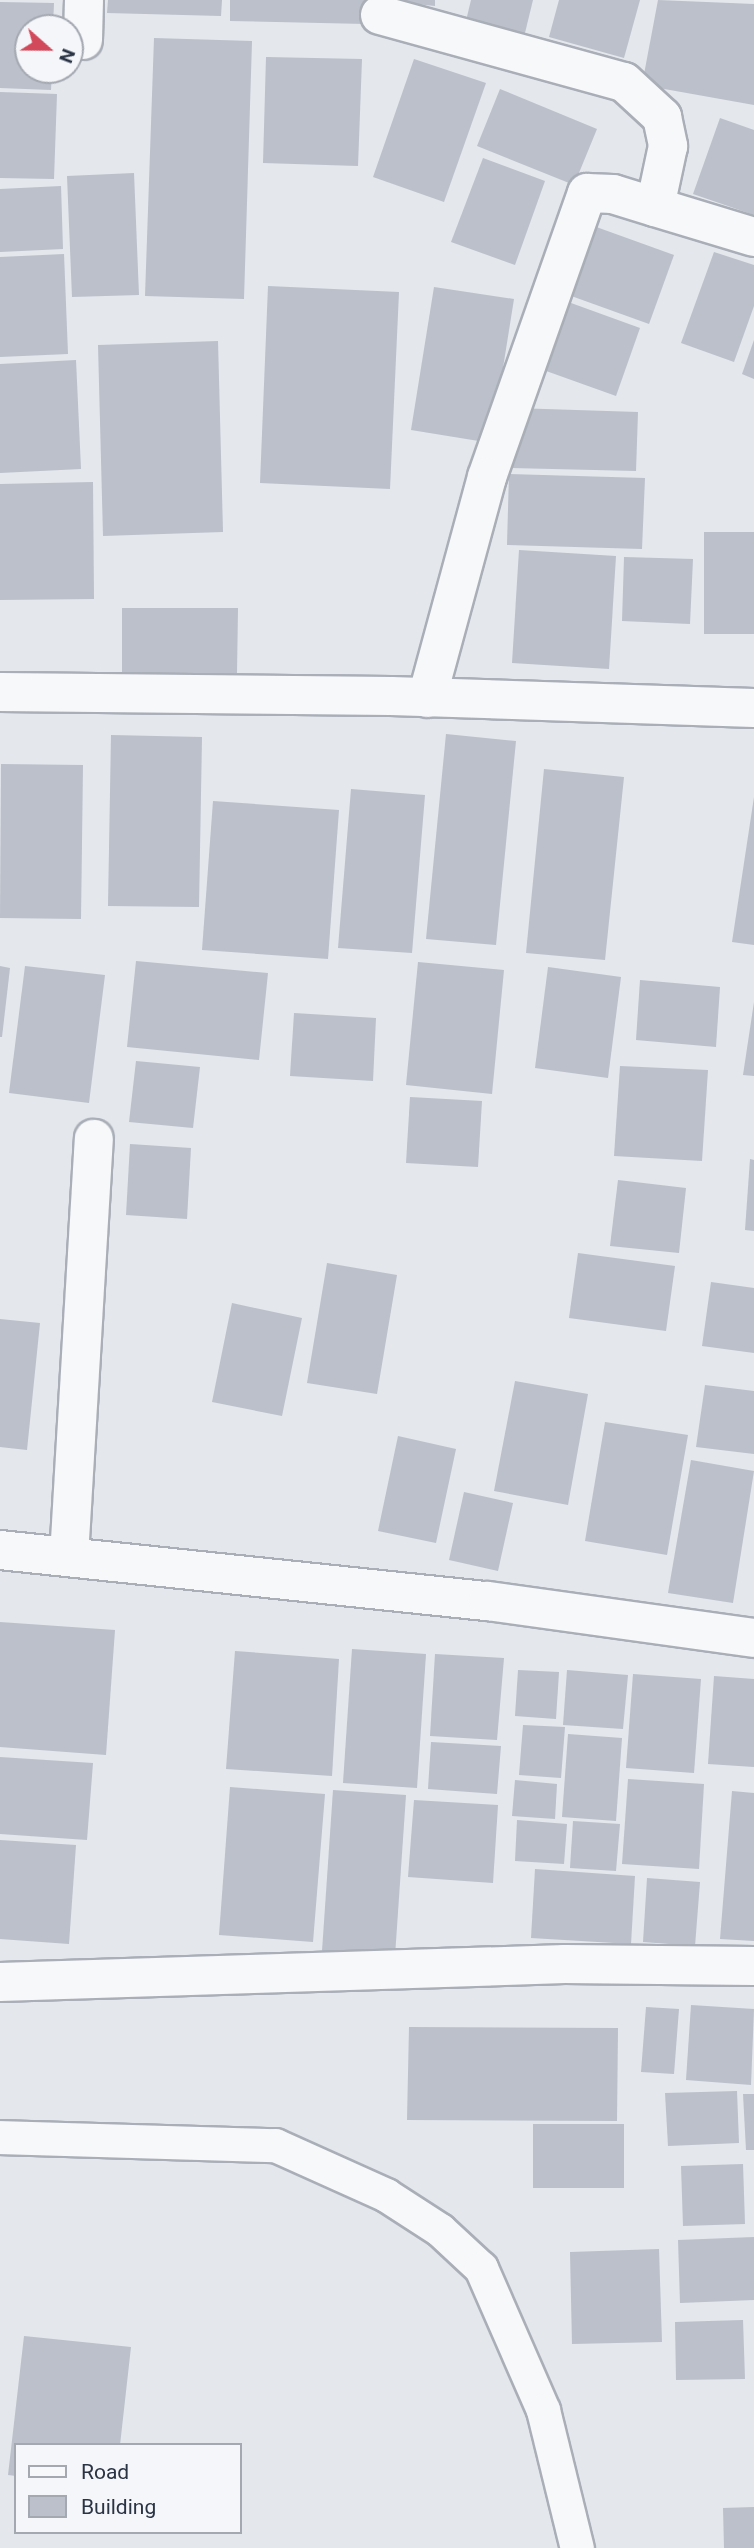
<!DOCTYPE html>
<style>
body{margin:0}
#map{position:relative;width:754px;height:2548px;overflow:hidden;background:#e4e7ec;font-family:Roboto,sans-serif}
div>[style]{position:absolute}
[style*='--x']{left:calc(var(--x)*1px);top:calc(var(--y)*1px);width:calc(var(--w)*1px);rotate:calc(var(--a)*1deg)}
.building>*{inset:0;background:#bbc0ca}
.roads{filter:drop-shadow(2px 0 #a9aeb7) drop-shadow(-2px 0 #a9aeb7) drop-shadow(0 2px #a9aeb7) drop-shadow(0 -2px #a9aeb7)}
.service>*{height:33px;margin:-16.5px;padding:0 16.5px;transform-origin:16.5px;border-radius:16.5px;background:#f7f8fa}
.minor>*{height:38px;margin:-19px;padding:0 19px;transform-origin:19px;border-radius:19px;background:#f7f8fa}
.tertiary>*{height:38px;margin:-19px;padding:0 19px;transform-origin:19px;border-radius:19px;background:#f7f8fa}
span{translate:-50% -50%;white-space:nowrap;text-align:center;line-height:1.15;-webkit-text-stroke:5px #f4f6f9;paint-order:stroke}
.legend{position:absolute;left:14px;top:2443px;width:228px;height:91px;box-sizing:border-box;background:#f4f6f9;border:2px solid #a4a8b1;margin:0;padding:9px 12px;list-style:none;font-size:21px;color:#2b3445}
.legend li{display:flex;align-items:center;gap:14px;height:35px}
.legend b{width:35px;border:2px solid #a4a8b1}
.north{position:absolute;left:14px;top:14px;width:70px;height:70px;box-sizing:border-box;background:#f4f6f9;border:2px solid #a4a8b1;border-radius:50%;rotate:111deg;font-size:19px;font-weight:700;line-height:28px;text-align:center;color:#2b3445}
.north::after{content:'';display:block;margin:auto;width:24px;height:32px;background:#d1495b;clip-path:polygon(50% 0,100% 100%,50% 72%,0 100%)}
</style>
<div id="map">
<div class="building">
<div style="clip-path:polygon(108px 0,222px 0,221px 16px,107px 13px)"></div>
<div style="clip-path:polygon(230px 0,367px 0,366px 24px,230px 21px)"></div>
<div style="clip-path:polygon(377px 0,435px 0,435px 6px)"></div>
<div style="clip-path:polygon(471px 0,533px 0,523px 41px,465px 25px)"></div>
<div style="clip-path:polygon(559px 0,640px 0,624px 58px,549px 37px)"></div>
<div style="clip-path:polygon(658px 0,754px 4px,754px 105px,642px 85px)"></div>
<div style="clip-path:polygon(0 2px,54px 3px,53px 28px,28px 28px,28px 70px,52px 70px,51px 90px,0 88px)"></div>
<div style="clip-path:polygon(154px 38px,252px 41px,244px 299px,145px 296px)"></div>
<div style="clip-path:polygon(266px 57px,362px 59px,358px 166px,263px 163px)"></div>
<div style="clip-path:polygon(414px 59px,486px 83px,444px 202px,373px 177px)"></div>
<div style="clip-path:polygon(500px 89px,597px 129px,574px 185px,477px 146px)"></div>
<div style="clip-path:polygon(0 92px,57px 94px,54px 179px,0 178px)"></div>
<div style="clip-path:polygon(720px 118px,754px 130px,754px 215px,693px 194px)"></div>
<div style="clip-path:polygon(483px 158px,545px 181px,515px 265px,451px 242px)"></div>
<div style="clip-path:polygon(134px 173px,139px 295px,72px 297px,67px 176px)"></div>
<div style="clip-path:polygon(61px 186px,63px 249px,0 252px,0 189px)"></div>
<div style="clip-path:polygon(588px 224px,674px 255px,649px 324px,563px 293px)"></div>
<div style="clip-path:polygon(714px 252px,754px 265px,754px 306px,734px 362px,681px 343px)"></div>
<div style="clip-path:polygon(64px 254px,68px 354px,0 357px,0 257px)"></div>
<div style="clip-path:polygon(268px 286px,399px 292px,390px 489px,260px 483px)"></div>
<div style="clip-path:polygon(434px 287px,514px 299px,491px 443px,411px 430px)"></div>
<div style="clip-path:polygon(560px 299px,640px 328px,616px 396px,535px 367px)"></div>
<div style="clip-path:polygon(754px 340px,754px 379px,742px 374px)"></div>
<div style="clip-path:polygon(218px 341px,223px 532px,103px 536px,98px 345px)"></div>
<div style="clip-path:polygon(76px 360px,81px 469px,0 473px,0 364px)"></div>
<div style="clip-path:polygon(514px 408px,638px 412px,636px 471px,511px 468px)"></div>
<div style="clip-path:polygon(509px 474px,645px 478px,642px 549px,507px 545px)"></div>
<div style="clip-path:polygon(93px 482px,94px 599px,0 600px,0 484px)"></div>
<div style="clip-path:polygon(704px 532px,754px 532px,754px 634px,704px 634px)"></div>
<div style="clip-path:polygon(519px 550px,616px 556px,609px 669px,512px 663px)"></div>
<div style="clip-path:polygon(624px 557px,693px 559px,690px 624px,622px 621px)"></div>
<div style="clip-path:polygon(122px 608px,238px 608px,237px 673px,122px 673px)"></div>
<div style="clip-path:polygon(446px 734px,516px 741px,496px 945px,426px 939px)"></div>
<div style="clip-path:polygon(111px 735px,202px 737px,199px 907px,108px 906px)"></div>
<div style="clip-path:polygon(1px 764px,83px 765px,81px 919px,0 918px)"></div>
<div style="clip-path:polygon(544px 769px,624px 777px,605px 960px,526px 953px)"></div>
<div style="clip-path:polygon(351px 789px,425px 795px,412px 953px,338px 948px)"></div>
<div style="clip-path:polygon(754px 797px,754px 945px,732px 942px)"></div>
<div style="clip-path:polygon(213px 801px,339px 810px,328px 959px,202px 950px)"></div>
<div style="clip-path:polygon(136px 961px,268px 973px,259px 1060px,127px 1047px)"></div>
<div style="clip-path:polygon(418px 962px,504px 970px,492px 1094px,406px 1085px)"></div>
<div style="clip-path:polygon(0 966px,10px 968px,2px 1037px,0 1037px)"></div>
<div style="clip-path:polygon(25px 966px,105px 975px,89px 1103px,9px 1093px)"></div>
<div style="clip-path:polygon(548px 967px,621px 977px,608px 1078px,535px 1068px)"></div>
<div style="clip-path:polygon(640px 980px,720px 987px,716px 1047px,636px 1040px)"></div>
<div style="clip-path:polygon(754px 1002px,754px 1076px,743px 1075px)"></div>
<div style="clip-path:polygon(294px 1013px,376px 1018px,373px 1081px,290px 1076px)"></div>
<div style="clip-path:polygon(136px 1061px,200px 1067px,193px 1128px,129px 1122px)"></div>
<div style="clip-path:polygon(620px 1066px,708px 1070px,702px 1161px,614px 1156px)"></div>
<div style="clip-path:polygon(410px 1097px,482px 1101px,478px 1167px,406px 1163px)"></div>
<div style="clip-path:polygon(130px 1144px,191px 1148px,187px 1219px,126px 1215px)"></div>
<div style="clip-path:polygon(750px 1159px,754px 1160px,754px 1231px,745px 1230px)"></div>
<div style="clip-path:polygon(618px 1180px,686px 1188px,679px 1253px,610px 1246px)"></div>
<div style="clip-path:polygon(578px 1253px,675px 1266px,666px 1331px,569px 1318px)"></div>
<div style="clip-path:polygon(327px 1263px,397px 1275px,377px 1394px,307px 1383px)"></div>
<div style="clip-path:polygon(711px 1282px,754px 1288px,754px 1353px,702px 1346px)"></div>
<div style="clip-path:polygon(232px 1303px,302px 1318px,282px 1416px,212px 1402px)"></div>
<div style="clip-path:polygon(0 1319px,40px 1323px,27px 1450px,0 1447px)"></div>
<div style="clip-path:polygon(515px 1381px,588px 1394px,568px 1505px,494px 1491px)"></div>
<div style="clip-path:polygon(705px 1385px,754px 1391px,754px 1454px,696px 1447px)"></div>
<div style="clip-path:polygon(605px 1422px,688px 1435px,667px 1555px,585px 1541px)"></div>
<div style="clip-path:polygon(398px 1436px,456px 1449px,436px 1543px,378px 1531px)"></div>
<div style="clip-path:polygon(691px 1460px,754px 1471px,733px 1603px,668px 1593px)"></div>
<div style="clip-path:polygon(464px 1492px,513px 1503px,498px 1571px,449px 1560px)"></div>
<div style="clip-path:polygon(0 1622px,115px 1630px,106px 1755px,0 1747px)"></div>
<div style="clip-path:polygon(352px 1649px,426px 1654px,417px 1788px,343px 1783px)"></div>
<div style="clip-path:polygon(235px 1651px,339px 1659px,332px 1776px,226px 1769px)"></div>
<div style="clip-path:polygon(435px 1654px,504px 1658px,497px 1740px,430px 1736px)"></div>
<div style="clip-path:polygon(518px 1670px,559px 1672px,556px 1719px,515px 1716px)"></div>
<div style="clip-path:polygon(567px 1670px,628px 1675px,623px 1729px,563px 1725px)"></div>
<div style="clip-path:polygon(633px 1674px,701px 1679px,694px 1773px,626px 1768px)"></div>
<div style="clip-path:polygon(714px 1676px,754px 1679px,754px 1767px,708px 1764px)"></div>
<div style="clip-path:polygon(523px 1725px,565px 1727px,561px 1778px,519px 1775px)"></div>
<div style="clip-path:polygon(568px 1734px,622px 1738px,616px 1821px,562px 1817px)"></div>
<div style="clip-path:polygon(431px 1742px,501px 1746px,497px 1794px,428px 1789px)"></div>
<div style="clip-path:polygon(0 1757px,93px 1763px,87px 1840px,0 1834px)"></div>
<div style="clip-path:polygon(628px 1779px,704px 1784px,699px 1869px,622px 1864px)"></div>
<div style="clip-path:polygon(515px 1780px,557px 1784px,555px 1819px,512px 1816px)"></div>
<div style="clip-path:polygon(230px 1787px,325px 1794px,313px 1942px,219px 1935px)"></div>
<div style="clip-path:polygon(333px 1790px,406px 1795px,395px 1956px,322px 1951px)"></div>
<div style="clip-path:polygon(732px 1791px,754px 1793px,754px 1941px,720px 1939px)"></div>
<div style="clip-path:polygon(414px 1800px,498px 1805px,493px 1883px,408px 1877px)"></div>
<div style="clip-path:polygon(517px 1820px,567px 1824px,564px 1864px,515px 1861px)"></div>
<div style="clip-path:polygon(573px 1821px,620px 1824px,616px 1871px,570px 1868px)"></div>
<div style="clip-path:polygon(0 1840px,76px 1845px,69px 1944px,0 1939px)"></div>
<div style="clip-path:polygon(535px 1869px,635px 1876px,631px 1944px,531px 1938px)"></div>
<div style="clip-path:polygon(647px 1878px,700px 1882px,695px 1946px,643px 1942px)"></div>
<div style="clip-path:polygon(691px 2005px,754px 2009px,751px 2085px,686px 2080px)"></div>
<div style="clip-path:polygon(646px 2007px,679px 2009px,674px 2074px,641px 2072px)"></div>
<div style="clip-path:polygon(409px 2027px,618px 2028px,617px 2121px,407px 2120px)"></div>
<div style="clip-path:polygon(737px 2091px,739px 2143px,668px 2146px,665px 2093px)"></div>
<div style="clip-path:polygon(743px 2094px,754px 2094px,754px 2150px,746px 2150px)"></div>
<div style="clip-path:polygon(533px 2124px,624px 2124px,624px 2188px,533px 2188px)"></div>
<div style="clip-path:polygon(743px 2164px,745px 2224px,683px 2226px,681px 2166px)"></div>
<div style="clip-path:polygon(754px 2237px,754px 2300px,680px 2303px,678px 2240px)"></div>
<div style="clip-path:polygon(659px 2249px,662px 2342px,572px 2344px,570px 2252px)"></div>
<div style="clip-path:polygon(743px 2320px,745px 2379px,676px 2380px,675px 2322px)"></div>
<div style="clip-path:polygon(24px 2336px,131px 2347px,120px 2445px,16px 2445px,16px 2476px,8px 2475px)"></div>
<div style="clip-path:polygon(754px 2507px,754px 2548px,724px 2548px,723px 2508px)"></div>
</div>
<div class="roads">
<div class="service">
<div style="--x:0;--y:2137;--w:275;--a:1.7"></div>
<div style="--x:275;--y:2145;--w:122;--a:24.2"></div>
<div style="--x:386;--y:2195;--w:64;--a:32.9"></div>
<div style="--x:440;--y:2230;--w:56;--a:42.8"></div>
<div style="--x:481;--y:2268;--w:155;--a:66.4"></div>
<div style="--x:543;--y:2410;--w:142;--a:76.2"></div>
</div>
<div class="minor">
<div style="--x:380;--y:15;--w:253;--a:15.4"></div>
<div style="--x:624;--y:82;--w:52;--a:42.6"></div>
<div style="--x:662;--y:117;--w:30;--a:78"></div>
<div style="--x:668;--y:146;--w:62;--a:102"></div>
<div style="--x:655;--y:207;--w:44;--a:-162.8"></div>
<div style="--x:613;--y:194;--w:26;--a:-178"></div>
<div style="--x:587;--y:193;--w:301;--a:109.4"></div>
<div style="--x:487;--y:477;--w:229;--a:105.2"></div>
<div style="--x:83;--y:40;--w:40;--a:-88.6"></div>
<div style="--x:655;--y:207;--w:103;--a:16.9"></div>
<div style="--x:0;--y:692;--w:391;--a:0.6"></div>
<div style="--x:391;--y:696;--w:363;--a:1.9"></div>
<div style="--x:69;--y:1557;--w:419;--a:-86.6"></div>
<div style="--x:0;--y:1982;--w:565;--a:-1.82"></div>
<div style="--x:565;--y:1964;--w:189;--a:0.6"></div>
</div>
<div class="tertiary">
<div style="--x:0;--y:1550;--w:491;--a:6"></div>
<div style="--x:488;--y:1601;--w:269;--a:7.9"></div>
</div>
</div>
<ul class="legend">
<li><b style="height:9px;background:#f7f8fa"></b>Road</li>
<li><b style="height:19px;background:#bbc0ca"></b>Building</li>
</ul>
<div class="north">N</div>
</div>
